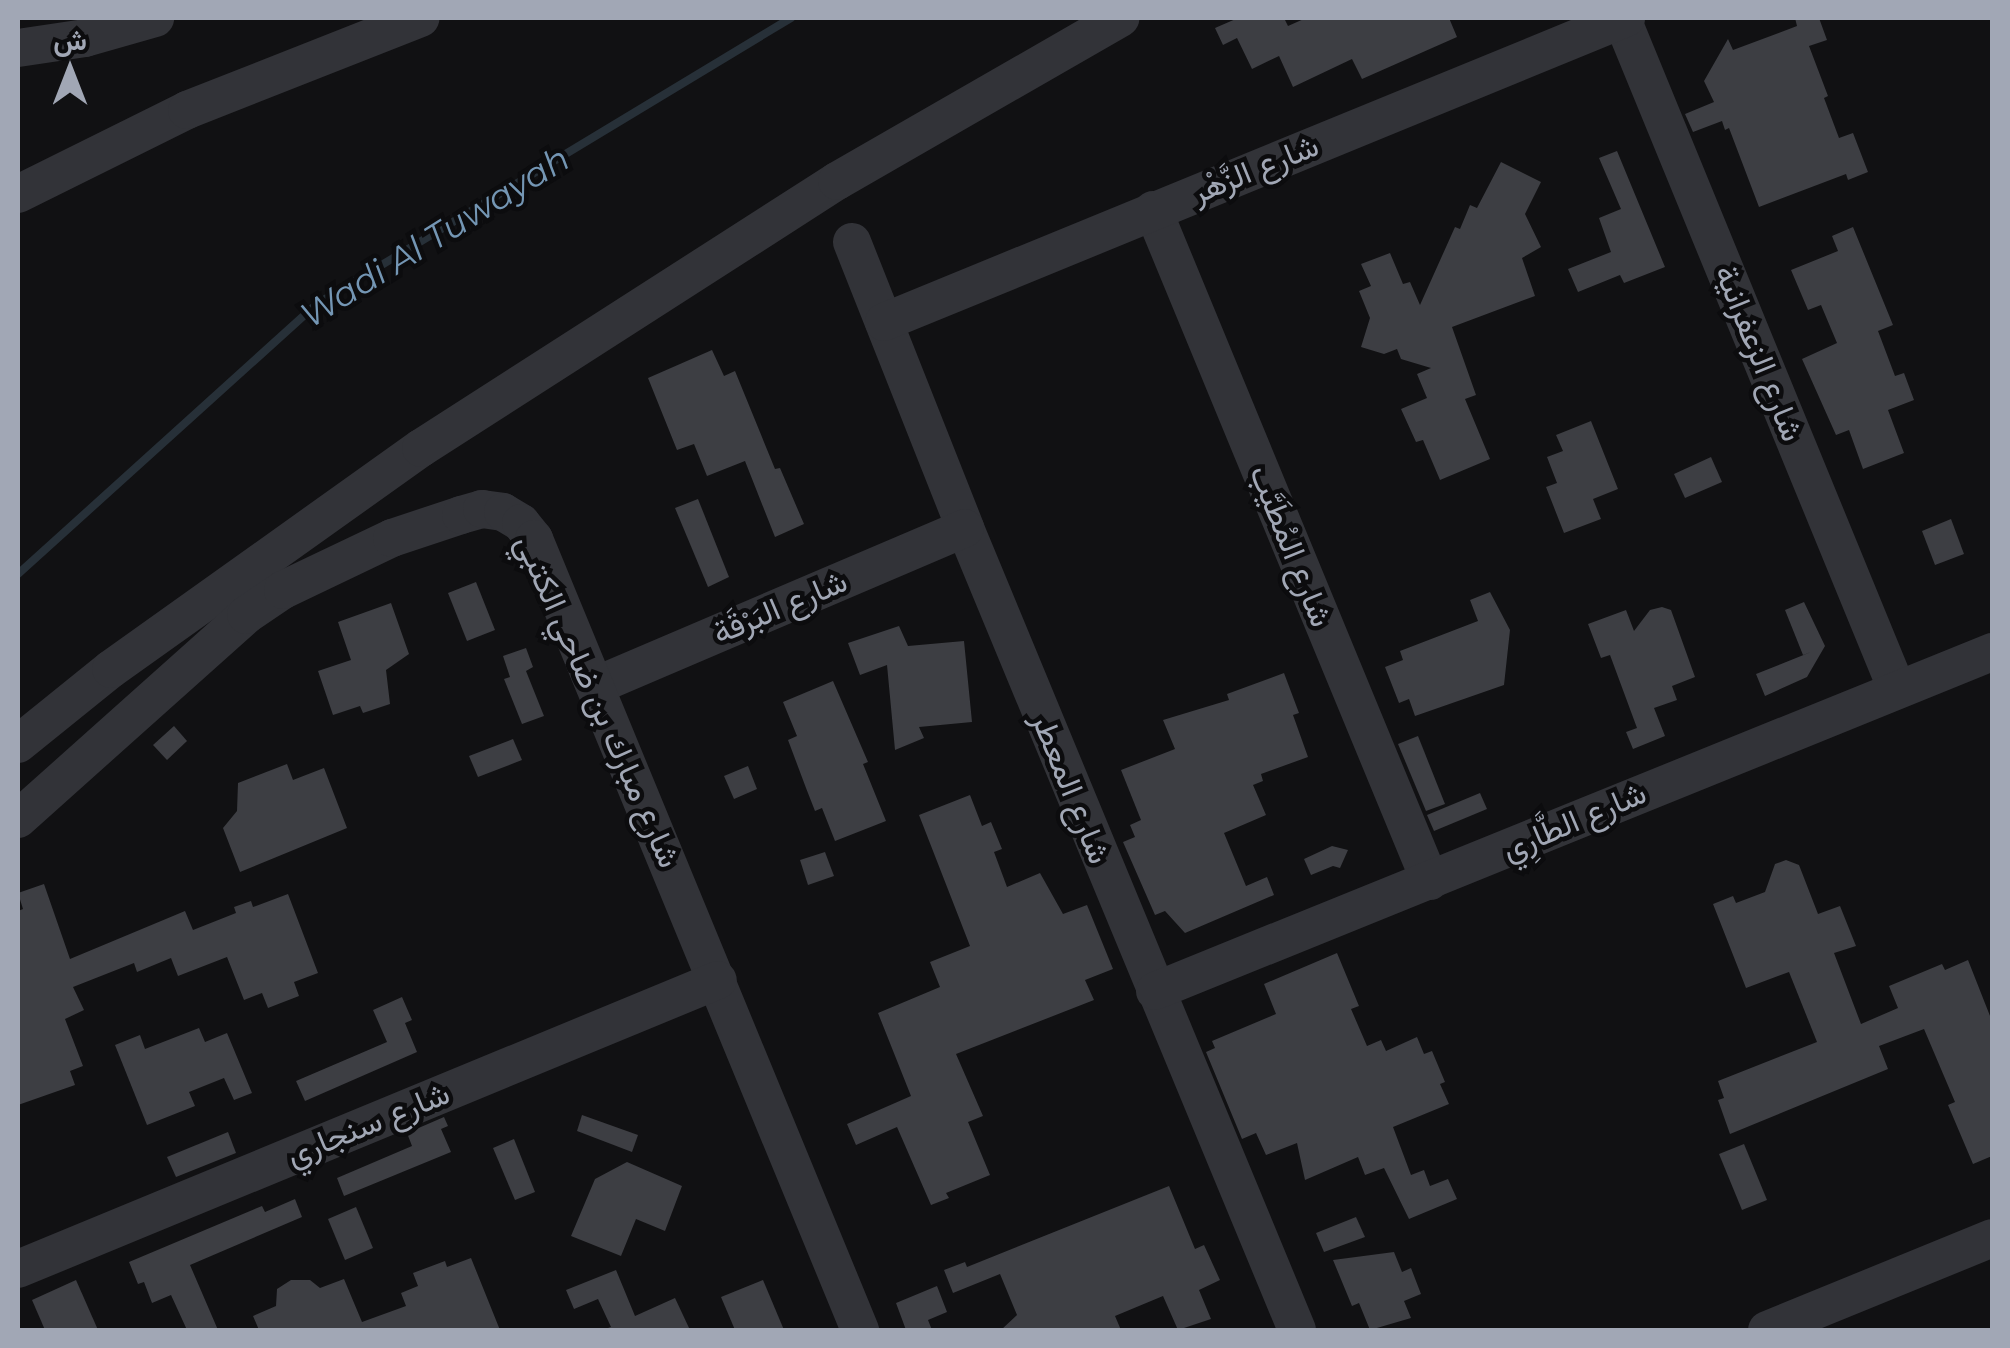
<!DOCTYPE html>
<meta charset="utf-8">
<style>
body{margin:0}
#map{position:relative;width:2010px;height:1348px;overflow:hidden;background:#111113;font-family:Montserrat,Vazirmatn,sans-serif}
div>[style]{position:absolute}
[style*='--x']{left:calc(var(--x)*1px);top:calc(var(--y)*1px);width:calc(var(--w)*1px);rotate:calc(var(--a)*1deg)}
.stream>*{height:8px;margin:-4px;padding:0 4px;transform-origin:4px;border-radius:4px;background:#273038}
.building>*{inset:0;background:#3d3e43}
.minor>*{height:38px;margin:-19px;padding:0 19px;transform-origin:19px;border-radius:19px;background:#323338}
span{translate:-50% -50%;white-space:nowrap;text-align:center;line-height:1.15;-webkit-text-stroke:9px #0c0c0e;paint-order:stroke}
.street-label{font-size:32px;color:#a1a7b5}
.water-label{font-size:35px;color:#7496b4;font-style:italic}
.frame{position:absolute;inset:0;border:20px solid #a1a7b5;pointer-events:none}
.north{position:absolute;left:20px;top:20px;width:100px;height:100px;-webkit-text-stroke:8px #0c0c0e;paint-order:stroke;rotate:0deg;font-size:28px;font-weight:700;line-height:40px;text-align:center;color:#a1a7b5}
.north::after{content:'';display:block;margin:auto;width:35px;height:45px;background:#a1a7b5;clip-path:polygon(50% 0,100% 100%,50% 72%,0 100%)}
</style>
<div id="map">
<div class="stream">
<div style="--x:18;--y:574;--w:403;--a:-42.1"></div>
<div style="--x:317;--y:304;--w:554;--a:-31.11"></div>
</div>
<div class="building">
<div style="clip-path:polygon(1238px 18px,1284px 18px,1288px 26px,1306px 18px,1449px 18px,1457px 37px,1362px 79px,1352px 59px,1293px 87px,1279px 56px,1252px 69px,1237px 38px,1223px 45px,1215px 28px)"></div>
<div style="clip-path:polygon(1795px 18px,1819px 18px,1827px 40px,1809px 46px,1828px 96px,1824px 98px,1839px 138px,1853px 133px,1868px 172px,1848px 180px,1846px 174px,1759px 207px,1729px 128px,1725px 130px,1722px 121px,1693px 132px,1685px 114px,1714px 102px,1704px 81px,1728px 39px,1733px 50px,1797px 26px)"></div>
<div style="clip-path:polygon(1617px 151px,1665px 267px,1624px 283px,1620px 275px,1578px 292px,1568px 269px,1611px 252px,1599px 218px,1621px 209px,1599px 158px)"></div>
<div style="clip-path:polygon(1501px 162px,1541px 182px,1525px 214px,1541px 247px,1522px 258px,1535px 296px,1452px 327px,1476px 395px,1465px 399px,1490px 459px,1440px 480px,1423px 440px,1416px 442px,1401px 409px,1427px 398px,1417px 374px,1431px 368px,1401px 359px,1397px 349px,1384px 354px,1361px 347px,1370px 318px,1359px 291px,1371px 286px,1361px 264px,1390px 253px,1403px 284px,1410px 282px,1420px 305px,1455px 227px,1460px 229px,1470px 205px,1477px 208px)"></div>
<div style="clip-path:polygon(1853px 227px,1893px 325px,1878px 331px,1895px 376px,1904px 373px,1914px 400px,1888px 410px,1904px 453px,1863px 469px,1849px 430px,1836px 435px,1802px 359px,1837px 343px,1821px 305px,1808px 310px,1791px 270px,1838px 251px,1832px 236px)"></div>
<div style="clip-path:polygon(712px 350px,724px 376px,735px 371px,775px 469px,780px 468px,804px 524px,775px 537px,745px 461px,707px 476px,694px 444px,677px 450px,648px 378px)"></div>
<div style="clip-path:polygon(1591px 421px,1618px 489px,1593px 499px,1601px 519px,1564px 533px,1546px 487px,1557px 483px,1547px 457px,1563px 451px,1556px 435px)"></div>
<div style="clip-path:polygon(1711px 457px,1722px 482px,1685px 498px,1674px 474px)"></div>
<div style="clip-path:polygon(698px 499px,729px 577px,708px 587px,675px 508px)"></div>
<div style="clip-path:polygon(1951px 519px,1964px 554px,1935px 565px,1922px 531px)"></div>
<div style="clip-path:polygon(476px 582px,495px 630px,467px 641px,448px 593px)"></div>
<div style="clip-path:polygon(1490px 592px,1510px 630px,1504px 685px,1415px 716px,1409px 699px,1399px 703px,1385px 667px,1403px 660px,1400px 651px,1478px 621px,1470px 600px)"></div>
<div style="clip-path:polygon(1804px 602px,1825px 646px,1807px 677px,1765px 696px,1756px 674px,1811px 652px,1803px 655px,1785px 610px)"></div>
<div style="clip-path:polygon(391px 603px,409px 654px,386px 670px,390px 704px,363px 713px,360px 706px,333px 715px,318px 671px,351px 660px,338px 622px)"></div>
<div style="clip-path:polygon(1662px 607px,1671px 610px,1695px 677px,1672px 686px,1677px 700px,1654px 708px,1665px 736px,1633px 749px,1626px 732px,1637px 728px,1610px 655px,1601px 658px,1588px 624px,1626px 610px,1634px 631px,1650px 610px)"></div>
<div style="clip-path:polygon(899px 626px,908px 646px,964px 641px,972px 722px,919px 727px,924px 738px,895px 750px,887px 665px,860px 675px,848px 643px)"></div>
<div style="clip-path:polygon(526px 648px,533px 667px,526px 671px,544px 716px,522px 724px,504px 679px,510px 677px,503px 656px)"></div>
<div style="clip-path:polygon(1284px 673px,1299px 713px,1293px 715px,1308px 757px,1261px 774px,1263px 781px,1253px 785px,1266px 815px,1224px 833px,1246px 886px,1267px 877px,1274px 895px,1185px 933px,1165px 911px,1155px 915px,1123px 842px,1135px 837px,1130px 825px,1141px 820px,1121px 770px,1175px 749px,1163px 720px,1229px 700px,1227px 694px)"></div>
<div style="clip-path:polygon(833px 681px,868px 762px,863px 764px,886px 821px,835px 841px,822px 808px,815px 811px,806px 788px,788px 740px,797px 736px,783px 702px)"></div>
<div style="clip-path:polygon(174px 726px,187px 741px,167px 760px,153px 745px)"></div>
<div style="clip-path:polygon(1418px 736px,1445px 804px,1426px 811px,1398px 744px)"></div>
<div style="clip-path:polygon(513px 739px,522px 760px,478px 777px,469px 756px)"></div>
<div style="clip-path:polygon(287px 764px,293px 780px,324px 768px,347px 828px,240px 872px,223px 828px,237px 811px,238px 783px)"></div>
<div style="clip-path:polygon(748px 766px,757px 789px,734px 799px,724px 776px)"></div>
<div style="clip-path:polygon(1480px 793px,1487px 809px,1434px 831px,1427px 815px)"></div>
<div style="clip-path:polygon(970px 795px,982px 826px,991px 822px,1002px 849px,994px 852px,1007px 887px,1040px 873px,1063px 914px,1087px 905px,1113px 969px,1085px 980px,1094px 1000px,956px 1054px,983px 1116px,968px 1122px,990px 1175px,946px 1193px,949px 1198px,931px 1205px,897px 1127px,856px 1145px,847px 1124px,911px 1096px,878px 1013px,940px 987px,930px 962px,970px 946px,919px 815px)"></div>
<div style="clip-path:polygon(1332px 846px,1348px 850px,1340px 868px,1333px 866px,1311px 875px,1304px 859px)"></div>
<div style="clip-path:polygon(825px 852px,834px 876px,808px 885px,800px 860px)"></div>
<div style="clip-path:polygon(1786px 860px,1799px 865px,1818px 914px,1840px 906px,1856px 946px,1834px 953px,1861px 1024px,1898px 1008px,1889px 986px,1942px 964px,1945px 970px,1968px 960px,1992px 1021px,1992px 1156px,1973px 1164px,1948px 1105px,1955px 1102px,1924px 1029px,1879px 1046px,1888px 1069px,1730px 1134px,1718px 1100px,1724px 1098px,1718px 1081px,1817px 1042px,1789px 972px,1746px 988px,1713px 904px,1733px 896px,1736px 903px,1765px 892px,1775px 864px)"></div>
<div style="clip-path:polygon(44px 884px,70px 959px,185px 911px,193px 930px,236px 913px,234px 907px,251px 901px,253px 907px,288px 894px,318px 973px,294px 982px,299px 996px,268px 1008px,262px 993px,244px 1000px,227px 957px,178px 976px,171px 958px,137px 972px,134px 963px,73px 987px,84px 1010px,65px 1019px,83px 1066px,70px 1071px,75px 1085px,18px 1105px,18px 911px,23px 909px,18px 893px)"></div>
<div style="clip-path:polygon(1337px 953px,1359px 1006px,1351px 1009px,1367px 1046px,1381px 1040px,1386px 1051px,1417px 1037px,1424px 1054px,1432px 1051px,1445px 1082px,1440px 1084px,1449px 1104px,1393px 1127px,1411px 1175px,1424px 1170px,1430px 1186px,1448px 1179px,1457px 1199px,1409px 1219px,1384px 1168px,1365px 1175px,1358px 1157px,1305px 1180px,1297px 1143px,1266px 1155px,1256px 1133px,1242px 1139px,1206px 1052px,1215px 1048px,1212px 1041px,1276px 1014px,1264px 984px)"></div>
<div style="clip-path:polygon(402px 997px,412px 1020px,405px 1023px,417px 1052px,305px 1101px,296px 1081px,387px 1042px,373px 1010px)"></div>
<div style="clip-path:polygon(199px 1028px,205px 1042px,227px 1033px,252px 1093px,234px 1100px,224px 1078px,189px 1092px,195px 1106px,147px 1125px,115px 1045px,140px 1035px,145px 1049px)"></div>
<div style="clip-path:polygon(582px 1115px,638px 1135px,632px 1152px,577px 1131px)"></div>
<div style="clip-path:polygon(444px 1117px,448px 1126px,441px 1129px,451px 1152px,344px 1196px,337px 1178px,412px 1146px,407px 1133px)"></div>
<div style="clip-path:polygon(228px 1132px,236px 1153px,176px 1177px,167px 1157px)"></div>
<div style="clip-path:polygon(514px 1139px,535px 1192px,515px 1200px,493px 1148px)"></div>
<div style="clip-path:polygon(1744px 1144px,1767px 1200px,1742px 1210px,1719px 1154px)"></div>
<div style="clip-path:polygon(627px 1162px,682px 1186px,665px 1231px,636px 1219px,621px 1256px,571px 1236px,595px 1179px)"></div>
<div style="clip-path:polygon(1169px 1186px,1195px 1249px,1204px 1245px,1220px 1280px,1199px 1290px,1211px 1319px,1178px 1330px,1163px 1296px,1115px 1316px,1121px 1330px,1001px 1330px,1017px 1315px,1000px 1274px,953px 1293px,944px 1270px,965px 1262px,967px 1267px)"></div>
<div style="clip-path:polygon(295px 1199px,302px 1217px,190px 1265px,218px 1330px,187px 1330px,171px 1295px,152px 1303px,144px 1282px,138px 1284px,129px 1262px,262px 1206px,265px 1212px)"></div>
<div style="clip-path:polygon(356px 1207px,373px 1248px,345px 1260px,328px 1219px)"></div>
<div style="clip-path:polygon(1356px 1217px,1365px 1237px,1324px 1252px,1316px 1233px)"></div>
<div style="clip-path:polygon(1394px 1252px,1402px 1272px,1411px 1268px,1421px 1294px,1404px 1301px,1411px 1318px,1370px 1330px,1359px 1303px,1352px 1306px,1333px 1260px)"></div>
<div style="clip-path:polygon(471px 1258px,500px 1330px,259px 1330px,253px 1316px,276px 1306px,277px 1289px,291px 1280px,310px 1280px,320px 1288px,344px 1279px,362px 1322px,406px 1306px,401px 1293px,418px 1286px,413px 1273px,445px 1261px,447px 1267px)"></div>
<div style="clip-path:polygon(616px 1270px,635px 1316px,675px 1298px,690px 1330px,602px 1330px,611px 1327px,598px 1299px,574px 1309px,566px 1290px)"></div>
<div style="clip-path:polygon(76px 1280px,98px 1330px,45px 1330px,32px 1300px)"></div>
<div style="clip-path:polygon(763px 1280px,784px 1330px,735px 1330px,721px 1297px)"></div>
<div style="clip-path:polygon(937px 1286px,947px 1312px,928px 1320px,932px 1330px,906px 1330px,896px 1303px)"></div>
</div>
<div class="minor">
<div style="--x:1622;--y:19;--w:722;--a:67.7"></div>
<div style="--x:18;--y:48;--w:68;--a:-8.5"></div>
<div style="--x:85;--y:38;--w:73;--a:-15.9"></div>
<div style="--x:18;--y:194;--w:189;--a:-26.4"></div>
<div style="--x:187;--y:110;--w:251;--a:-21.5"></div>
<div style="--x:1153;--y:210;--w:726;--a:67.57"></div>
<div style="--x:852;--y:242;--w:308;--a:68.4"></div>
<div style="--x:965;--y:528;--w:868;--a:67.51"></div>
<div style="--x:884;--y:322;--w:802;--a:-22.28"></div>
<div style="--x:595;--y:686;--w:402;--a:-23.1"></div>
<div style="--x:18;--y:744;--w:119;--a:-38.9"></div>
<div style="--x:111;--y:669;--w:381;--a:-35.5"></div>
<div style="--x:421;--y:448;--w:494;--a:-32.7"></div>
<div style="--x:837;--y:181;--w:327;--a:-29.9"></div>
<div style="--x:18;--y:819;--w:306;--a:-41.8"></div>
<div style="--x:246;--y:615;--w:45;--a:-34"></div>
<div style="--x:283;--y:590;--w:121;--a:-25.5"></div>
<div style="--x:392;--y:538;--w:73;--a:-18.4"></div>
<div style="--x:461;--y:515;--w:22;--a:-16"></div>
<div style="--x:482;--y:509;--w:21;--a:8"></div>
<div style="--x:503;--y:512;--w:21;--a:31"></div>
<div style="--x:521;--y:523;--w:21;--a:51"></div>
<div style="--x:534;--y:539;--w:856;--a:67.6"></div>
<div style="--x:1155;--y:991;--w:903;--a:-22.05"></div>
<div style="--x:18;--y:1269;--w:757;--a:-22.43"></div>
<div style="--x:1767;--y:1330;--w:243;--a:-22.2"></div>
</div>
<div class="street-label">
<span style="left:1255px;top:169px;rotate:-22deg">شارع الزَّهْر</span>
<span style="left:1759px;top:353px;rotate:68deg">شارع الزعفرانية</span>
<span style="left:1291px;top:546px;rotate:68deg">شارع المُطَيَّب</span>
<span style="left:780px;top:607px;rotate:-23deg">شارع البَرْقَة</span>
<span style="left:598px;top:701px;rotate:66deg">شارع مبارك بن ضاحي الكتبي</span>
<span style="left:1071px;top:788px;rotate:68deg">شارع المعطر</span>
<span style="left:1574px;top:821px;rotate:-23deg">شارع الطَّارِي</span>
<span style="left:368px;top:1124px;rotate:-22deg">شارع سنجاري</span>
</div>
<div class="water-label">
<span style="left:435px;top:237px;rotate:-32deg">Wadi Al Tuwayah</span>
</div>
<div class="frame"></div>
<div class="north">ش</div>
</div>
